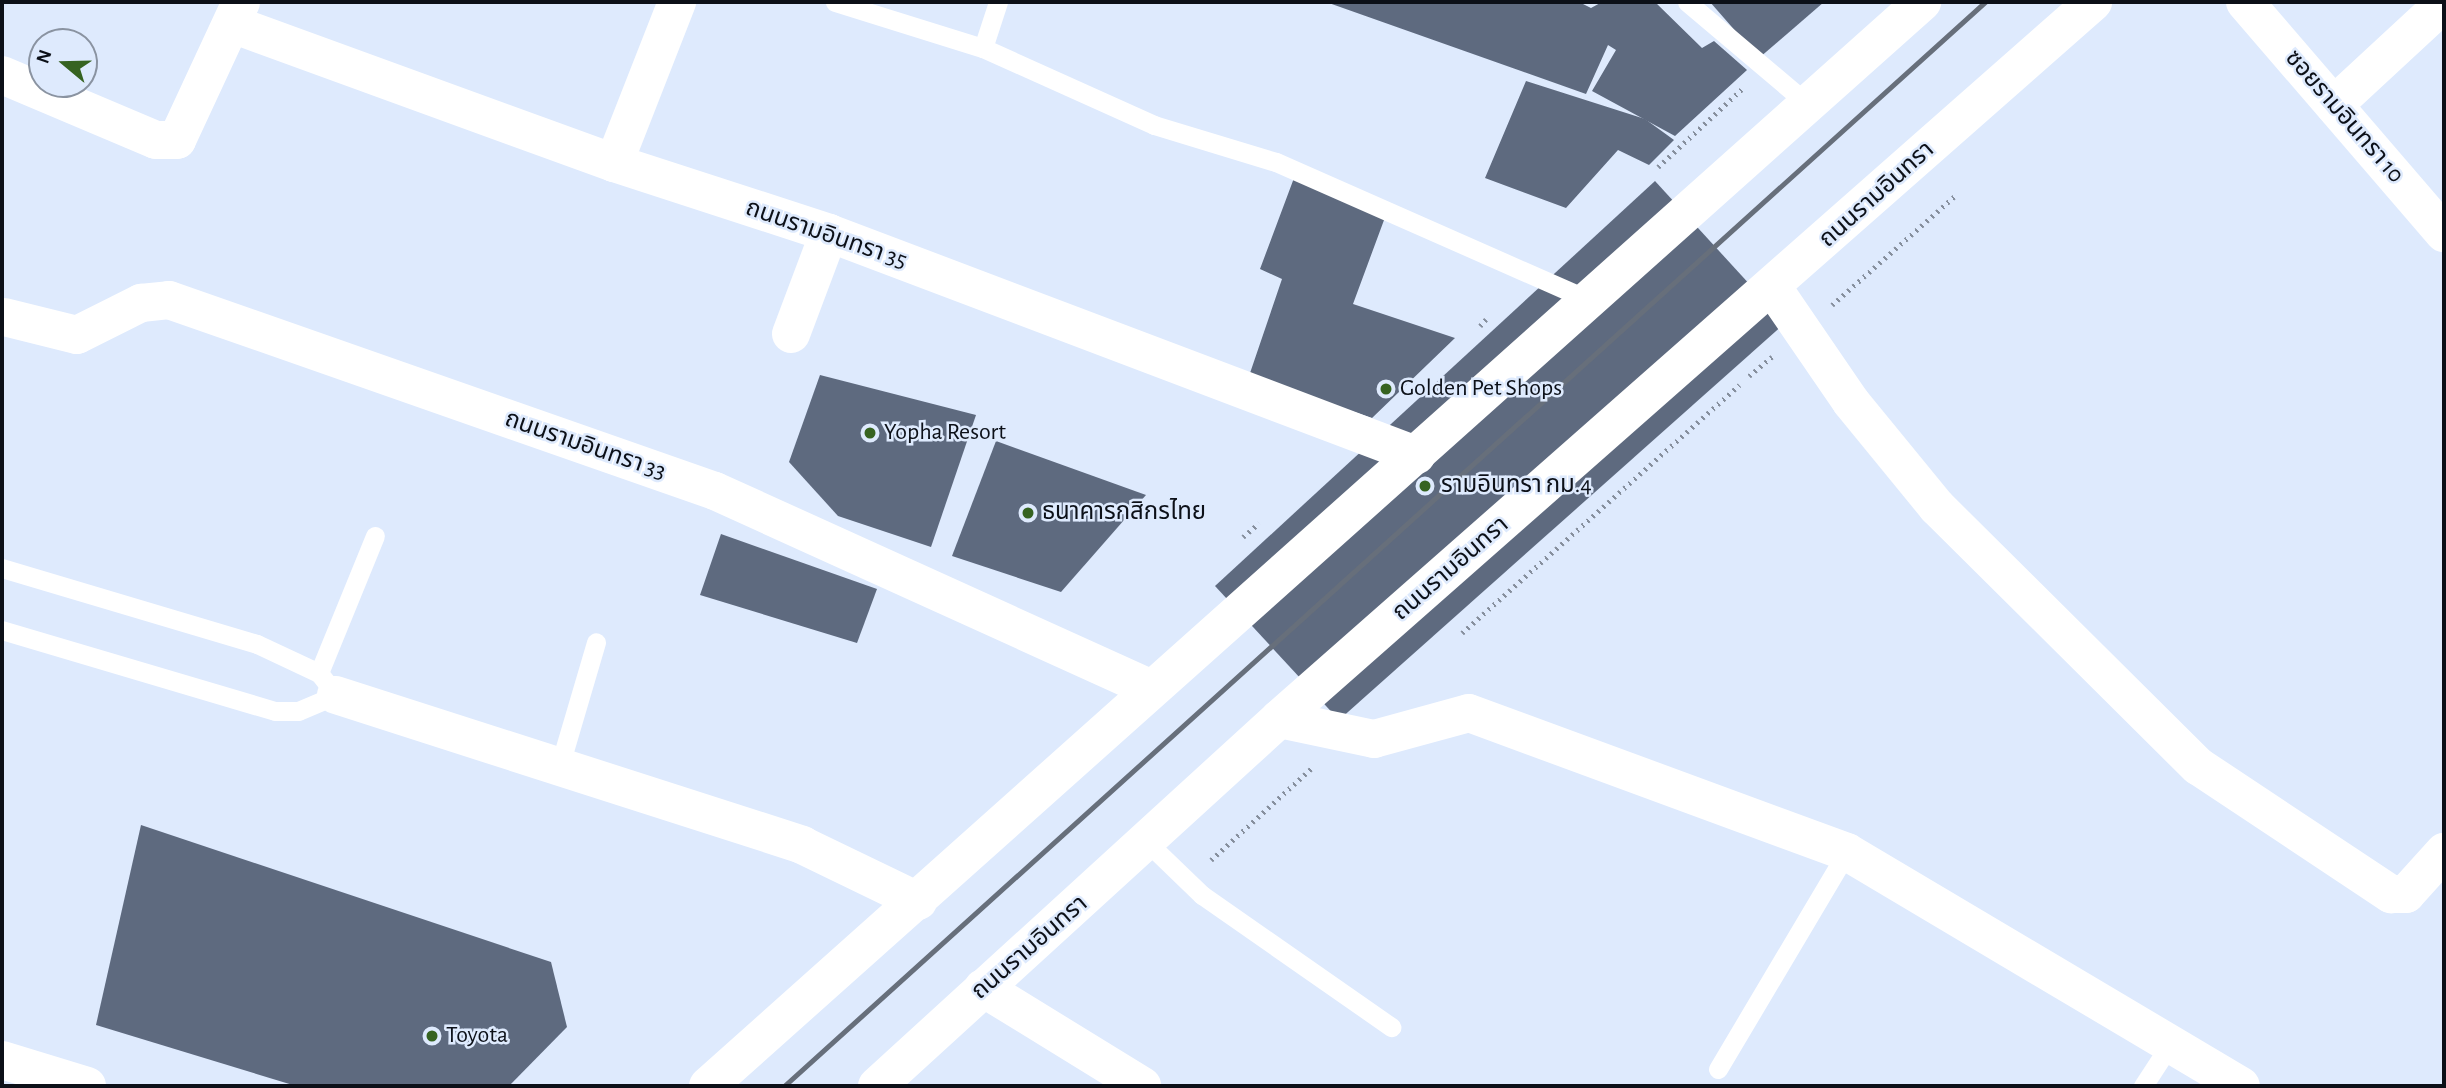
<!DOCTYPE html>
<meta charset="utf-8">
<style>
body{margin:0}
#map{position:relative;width:2446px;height:1088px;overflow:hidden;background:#deeafd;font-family:"Alegreya Sans","Noto Sans Thai",sans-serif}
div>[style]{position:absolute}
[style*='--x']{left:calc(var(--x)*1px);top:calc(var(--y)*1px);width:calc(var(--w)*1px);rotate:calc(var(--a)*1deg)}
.building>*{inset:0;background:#5e6a7f}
.path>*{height:4.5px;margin-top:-2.25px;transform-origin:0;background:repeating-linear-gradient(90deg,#868f9d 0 2px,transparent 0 7px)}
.lane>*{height:19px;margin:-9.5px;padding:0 9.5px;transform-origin:9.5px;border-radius:9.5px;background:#fff}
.street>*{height:38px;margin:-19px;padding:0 19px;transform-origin:19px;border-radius:19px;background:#fff}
.secondary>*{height:38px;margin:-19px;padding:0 19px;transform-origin:19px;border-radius:19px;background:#fff}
.primary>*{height:38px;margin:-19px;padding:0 19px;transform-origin:19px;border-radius:19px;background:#fff}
.rail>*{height:5px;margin:-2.5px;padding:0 2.5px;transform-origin:2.5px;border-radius:2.5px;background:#676f7b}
.dots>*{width:19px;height:19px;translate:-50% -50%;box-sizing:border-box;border:4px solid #deeafd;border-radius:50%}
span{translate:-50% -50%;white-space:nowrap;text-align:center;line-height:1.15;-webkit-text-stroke:5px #deeafd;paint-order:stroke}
.street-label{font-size:24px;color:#0c1018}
.poi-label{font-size:24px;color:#0c1018}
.left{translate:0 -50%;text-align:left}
.frame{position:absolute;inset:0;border:4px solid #0c1018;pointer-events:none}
.north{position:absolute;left:28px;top:28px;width:70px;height:70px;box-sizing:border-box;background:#deeafd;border:2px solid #8a93a1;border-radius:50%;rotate:289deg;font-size:19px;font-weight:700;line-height:28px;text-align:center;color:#0c1018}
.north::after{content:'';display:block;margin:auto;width:24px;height:32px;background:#366321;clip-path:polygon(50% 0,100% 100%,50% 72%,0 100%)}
</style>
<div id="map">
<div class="building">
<div style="clip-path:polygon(1326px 2px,1579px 2px,1591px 8px,1602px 2px,1655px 2px,1702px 48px,1714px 41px,1747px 70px,1675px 136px,1592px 91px,1616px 50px,1608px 45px,1586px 94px)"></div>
<div style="clip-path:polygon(1710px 2px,1824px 2px,1759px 58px)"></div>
<div style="clip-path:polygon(1526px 81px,1645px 119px,1674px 140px,1649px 165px,1618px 150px,1566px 208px,1485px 178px)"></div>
<div style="clip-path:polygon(1294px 178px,1387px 212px,1353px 304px,1455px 338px,1372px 418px,1249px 376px,1282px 279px,1260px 269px)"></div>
<div style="clip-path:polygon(1655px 181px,1785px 323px,1339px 720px,1215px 586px)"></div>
<div style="clip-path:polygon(820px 375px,976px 415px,931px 547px,838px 516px,789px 462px)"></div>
<div style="clip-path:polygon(996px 441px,1146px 495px,1061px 592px,952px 556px)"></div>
<div style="clip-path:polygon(721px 534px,877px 589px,857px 643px,700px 595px)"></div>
<div style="clip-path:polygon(141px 825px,551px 962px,567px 1027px,509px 1086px,296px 1086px,96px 1025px)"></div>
</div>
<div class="path">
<div style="--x:1658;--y:167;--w:115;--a:-42.9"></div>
<div style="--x:1832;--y:305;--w:167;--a:-41.6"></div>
<div style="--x:1480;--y:326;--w:9;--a:-49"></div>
<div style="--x:1749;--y:376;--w:30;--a:-40"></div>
<div style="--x:1243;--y:537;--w:21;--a:-41"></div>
<div style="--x:1462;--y:633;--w:372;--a:-41.8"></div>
<div style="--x:1211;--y:860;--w:138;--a:-42.4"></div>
</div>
<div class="lane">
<div style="--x:835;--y:2;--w:155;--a:17.3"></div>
<div style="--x:983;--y:48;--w:188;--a:24.2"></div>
<div style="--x:1154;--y:125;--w:127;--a:16.9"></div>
<div style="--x:1276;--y:162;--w:339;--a:23.8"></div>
<div style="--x:1687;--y:2;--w:160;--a:40.2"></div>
<div style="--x:983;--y:48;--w:48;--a:-71.9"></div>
<div style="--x:2;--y:568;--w:266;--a:16.6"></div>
<div style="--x:257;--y:644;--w:68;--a:25.1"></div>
<div style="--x:319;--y:673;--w:28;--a:52"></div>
<div style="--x:336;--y:695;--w:41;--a:157.2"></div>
<div style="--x:298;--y:711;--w:23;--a:180"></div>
<div style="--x:275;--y:711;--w:285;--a:-163.5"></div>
<div style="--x:319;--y:673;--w:148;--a:-67.8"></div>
<div style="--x:559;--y:768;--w:131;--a:-73.6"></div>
<div style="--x:1149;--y:844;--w:74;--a:43.9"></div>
<div style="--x:1202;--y:895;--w:231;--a:34.9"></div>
<div style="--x:1718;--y:1069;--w:252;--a:-59.3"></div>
<div style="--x:2143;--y:1086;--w:51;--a:-56.9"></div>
</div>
<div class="street">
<div style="--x:2245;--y:2;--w:305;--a:49.3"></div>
<div style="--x:232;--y:24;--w:407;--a:20"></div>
<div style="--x:614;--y:163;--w:226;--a:18"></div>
<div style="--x:829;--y:233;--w:628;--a:20.72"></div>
<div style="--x:2;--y:75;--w:167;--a:22.9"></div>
<div style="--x:156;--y:140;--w:21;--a:0"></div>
<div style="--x:177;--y:140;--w:152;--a:-65.1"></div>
<div style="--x:2334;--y:105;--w:150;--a:-42.8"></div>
<div style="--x:614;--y:163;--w:173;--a:-68.6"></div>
<div style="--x:1773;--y:288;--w:138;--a:55.6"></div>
<div style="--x:1851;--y:402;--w:136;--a:50.7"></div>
<div style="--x:1937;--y:507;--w:368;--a:44.8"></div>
<div style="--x:2198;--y:766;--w:232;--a:33.6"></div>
<div style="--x:2391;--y:894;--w:15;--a:0"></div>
<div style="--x:2406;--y:894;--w:57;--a:-47.9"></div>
<div style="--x:4;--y:317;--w:75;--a:13.9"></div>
<div style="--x:77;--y:335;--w:72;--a:-26.6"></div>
<div style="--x:141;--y:303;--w:28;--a:-6"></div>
<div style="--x:169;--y:300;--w:578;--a:19.28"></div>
<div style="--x:715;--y:491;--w:479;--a:24.4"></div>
<div style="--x:791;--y:334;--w:108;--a:-69.4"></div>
<div style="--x:336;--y:695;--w:490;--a:17.8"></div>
<div style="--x:802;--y:845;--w:129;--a:25.8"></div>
<div style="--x:1279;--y:719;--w:97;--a:11.9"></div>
<div style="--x:1374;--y:739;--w:98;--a:-15.3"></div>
<div style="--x:1469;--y:713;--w:403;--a:20.2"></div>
<div style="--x:1847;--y:852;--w:458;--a:30.7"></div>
<div style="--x:983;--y:988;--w:187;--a:31.6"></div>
</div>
<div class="secondary">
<div style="--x:2;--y:1060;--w:89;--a:17"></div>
</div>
<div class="primary">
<div style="--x:708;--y:1086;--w:1628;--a:-41.76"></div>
<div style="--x:877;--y:1086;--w:544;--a:-42.39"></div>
<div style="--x:1279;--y:719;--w:1085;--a:-41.37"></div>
</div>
<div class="rail">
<div style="--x:784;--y:1086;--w:1618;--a:-42.07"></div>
</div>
<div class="dots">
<div style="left:1386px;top:389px;background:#366321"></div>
<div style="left:870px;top:433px;background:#366321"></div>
<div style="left:1425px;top:486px;background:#366321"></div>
<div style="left:1028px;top:513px;background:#366321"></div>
<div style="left:432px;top:1036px;background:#366321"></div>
</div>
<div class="street-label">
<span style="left:2344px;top:117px;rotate:49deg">ซอยรามอินทรา 10</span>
<span style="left:1877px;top:195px;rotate:-42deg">ถนนรามอินทรา</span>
<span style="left:826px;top:235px;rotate:19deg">ถนนรามอินทรา 35</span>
<span style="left:585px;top:446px;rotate:19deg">ถนนรามอินทรา 33</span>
<span style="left:1451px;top:569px;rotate:-41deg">ถนนรามอินทรา</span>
<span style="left:1030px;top:948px;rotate:-41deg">ถนนรามอินทรา</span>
</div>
<div class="poi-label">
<span class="left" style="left:1400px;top:389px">Golden Pet Shops</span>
<span class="left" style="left:884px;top:433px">Yopha Resort</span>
<span class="left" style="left:1441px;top:486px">รามอินทรา กม.4</span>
<span class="left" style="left:1042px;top:513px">ธนาคารกสิกรไทย</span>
<span class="left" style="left:446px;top:1036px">Toyota</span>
</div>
<div class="frame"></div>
<div class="north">N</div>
</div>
